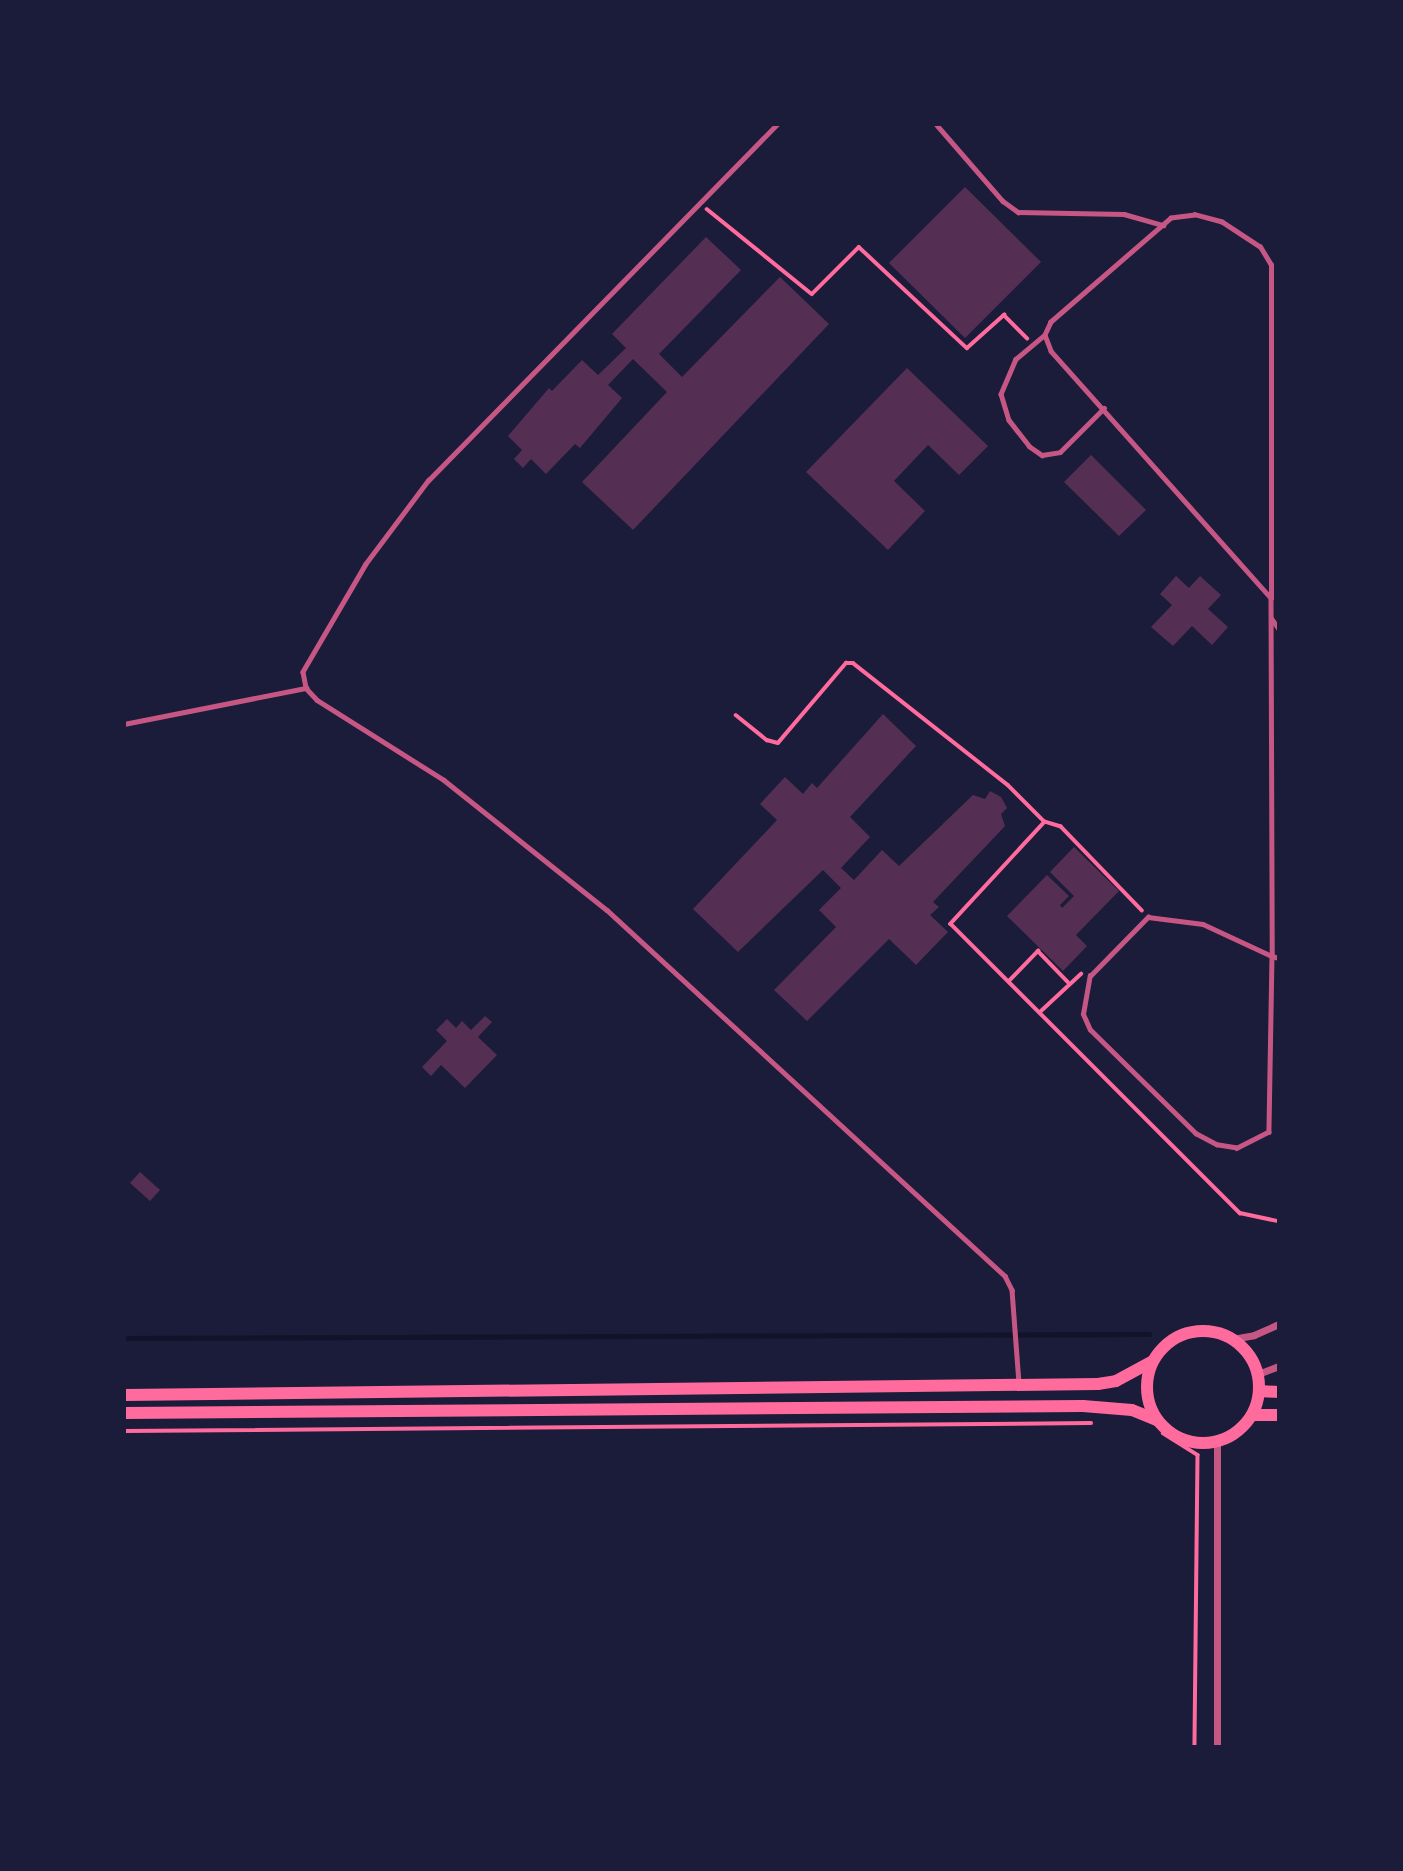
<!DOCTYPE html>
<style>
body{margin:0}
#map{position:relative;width:1403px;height:1871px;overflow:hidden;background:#1b1b3a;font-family:Poppins,sans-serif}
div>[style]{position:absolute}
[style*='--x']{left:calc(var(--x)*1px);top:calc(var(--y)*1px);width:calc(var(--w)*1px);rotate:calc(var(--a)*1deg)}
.stream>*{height:5px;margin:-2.5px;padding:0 2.5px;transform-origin:2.5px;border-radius:2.5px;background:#12122b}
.building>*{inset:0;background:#542f53}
.path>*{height:3.5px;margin:-1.75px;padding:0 1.75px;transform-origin:1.75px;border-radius:1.75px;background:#ff6b9d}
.service>*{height:4.5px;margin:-2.25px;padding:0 2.25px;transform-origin:2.25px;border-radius:2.25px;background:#c65784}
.minor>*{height:7px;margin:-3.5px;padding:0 3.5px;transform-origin:3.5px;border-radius:3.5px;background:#c65784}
.secondary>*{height:12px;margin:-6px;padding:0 6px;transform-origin:6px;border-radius:6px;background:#ff6b9d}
.secondary>.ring{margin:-6px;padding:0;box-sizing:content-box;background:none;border:12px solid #ff6b9d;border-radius:50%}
span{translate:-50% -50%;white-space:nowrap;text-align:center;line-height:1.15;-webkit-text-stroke:7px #1b1b3a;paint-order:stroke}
.frame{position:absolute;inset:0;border:126px solid #1b1b3a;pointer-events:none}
</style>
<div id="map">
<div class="stream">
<div style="--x:124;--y:1338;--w:1025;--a:-0.22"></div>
</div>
<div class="building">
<div style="clip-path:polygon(965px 187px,1041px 262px,965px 338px,889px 263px)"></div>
<div style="clip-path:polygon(706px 237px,741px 270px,659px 354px,682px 377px,780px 277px,829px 324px,633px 530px,582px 482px,667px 392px,633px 359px,608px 385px,622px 398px,580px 448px,575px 444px,546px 474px,531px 459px,523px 468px,514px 459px,522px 450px,508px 436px,549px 388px,552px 391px,582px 360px,598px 375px,626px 348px,612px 334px)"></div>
<div style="clip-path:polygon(907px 368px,988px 446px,959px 475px,928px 445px,894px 481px,925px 511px,888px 550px,806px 472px)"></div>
<div style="clip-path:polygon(1091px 455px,1146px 510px,1119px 536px,1064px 482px)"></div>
<div style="clip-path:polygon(1176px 576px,1189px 588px,1200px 576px,1221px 595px,1208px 609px,1228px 627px,1212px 645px,1192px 626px,1173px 646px,1151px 627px,1172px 605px,1160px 594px)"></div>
<div style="clip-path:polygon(883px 714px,916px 746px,850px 817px,870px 837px,841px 868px,854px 880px,882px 850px,899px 866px,973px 795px,985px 799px,990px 791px,1001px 797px,1007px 808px,1001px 814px,1005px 826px,933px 902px,939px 907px,930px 915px,948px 932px,916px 965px,889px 939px,807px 1021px,774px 990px,836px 927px,819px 910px,841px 888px,823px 870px,738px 952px,693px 909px,777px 820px,760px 804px,785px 777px,803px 794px,812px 783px,817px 788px)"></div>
<div style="clip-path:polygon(1074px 847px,1119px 891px,1076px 935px,1087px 946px,1063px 971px,1007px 916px,1047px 875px,1069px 896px,1060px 905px,1062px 908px,1074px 896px,1050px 872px)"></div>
<div style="clip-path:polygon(485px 1016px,492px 1022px,478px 1037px,497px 1055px,465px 1088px,441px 1065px,431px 1076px,422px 1067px,447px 1041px,436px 1030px,447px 1019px,456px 1028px,462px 1021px,471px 1030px)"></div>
<div style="clip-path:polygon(140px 1172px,160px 1190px,150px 1201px,130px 1183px)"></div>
</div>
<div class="path">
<div style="--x:707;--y:209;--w:135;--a:39"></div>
<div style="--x:812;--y:294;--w:66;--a:-45"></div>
<div style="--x:859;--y:247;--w:148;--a:43.1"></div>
<div style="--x:967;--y:348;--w:50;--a:-41.7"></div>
<div style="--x:1004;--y:315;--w:33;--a:45"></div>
<div style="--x:736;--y:715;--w:40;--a:39"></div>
<div style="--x:767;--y:740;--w:11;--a:15"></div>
<div style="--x:778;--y:743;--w:105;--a:-49.6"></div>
<div style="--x:846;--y:663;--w:7;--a:0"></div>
<div style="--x:853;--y:663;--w:197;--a:38.2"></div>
<div style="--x:1008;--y:785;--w:52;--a:45"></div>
<div style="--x:1142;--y:911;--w:117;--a:-134"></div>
<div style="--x:1061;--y:827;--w:17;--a:-163"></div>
<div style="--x:1045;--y:822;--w:139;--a:132.7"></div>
<div style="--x:951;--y:924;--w:409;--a:45"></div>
<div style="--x:1240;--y:1213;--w:40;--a:12"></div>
<div style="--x:1009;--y:981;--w:42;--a:-46"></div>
<div style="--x:1038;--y:951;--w:43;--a:45.9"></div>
<div style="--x:1040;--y:1012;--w:56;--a:-42.8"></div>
<div style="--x:124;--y:1431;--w:967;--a:-0.47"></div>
<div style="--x:1163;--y:1433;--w:41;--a:32.2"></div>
<div style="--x:1198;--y:1455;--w:292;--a:90.6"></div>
</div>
<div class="service">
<div style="--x:778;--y:124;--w:499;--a:134.4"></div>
<div style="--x:429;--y:480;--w:105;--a:126.9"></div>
<div style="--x:366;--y:564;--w:125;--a:120.3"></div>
<div style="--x:303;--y:672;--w:16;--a:79"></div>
<div style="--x:306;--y:688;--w:16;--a:47"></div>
<div style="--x:317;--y:700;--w:150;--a:32.2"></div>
<div style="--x:444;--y:780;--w:208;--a:38.6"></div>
<div style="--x:607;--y:910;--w:541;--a:42.6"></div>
<div style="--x:1005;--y:1276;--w:16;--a:63"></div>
<div style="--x:1012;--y:1290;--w:94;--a:85.7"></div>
<div style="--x:936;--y:124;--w:102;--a:49"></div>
<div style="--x:1003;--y:201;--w:19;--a:36"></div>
<div style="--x:1018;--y:212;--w:106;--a:1.1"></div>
<div style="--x:1124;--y:214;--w:41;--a:15.8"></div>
<div style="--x:1045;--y:335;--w:38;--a:140"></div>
<div style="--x:1016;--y:359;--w:38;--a:113"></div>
<div style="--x:1001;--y:394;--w:27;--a:73"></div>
<div style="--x:1009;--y:420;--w:33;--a:52"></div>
<div style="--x:1029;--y:446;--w:16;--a:35"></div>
<div style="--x:1042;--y:455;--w:18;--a:-9"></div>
<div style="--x:1060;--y:452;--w:62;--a:-45"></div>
<div style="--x:1271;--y:598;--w:333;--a:-90"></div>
<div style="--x:1271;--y:265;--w:21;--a:-121"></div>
<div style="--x:1260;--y:247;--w:45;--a:-146.7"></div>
<div style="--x:1222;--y:222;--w:28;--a:-165"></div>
<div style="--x:1195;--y:215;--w:24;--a:173"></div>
<div style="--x:1171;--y:218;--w:159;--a:139.1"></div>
<div style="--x:1051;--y:322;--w:14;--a:115"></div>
<div style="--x:1045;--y:335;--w:17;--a:69"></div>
<div style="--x:1051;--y:351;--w:331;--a:48.3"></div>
<div style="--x:1271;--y:598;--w:358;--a:89.8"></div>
<div style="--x:1272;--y:956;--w:176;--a:91"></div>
<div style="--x:1269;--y:1132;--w:36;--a:153"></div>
<div style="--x:1237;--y:1148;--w:20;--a:-171"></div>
<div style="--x:1217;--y:1145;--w:24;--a:-152"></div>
<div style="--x:1196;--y:1134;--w:148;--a:-135.5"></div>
<div style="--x:1090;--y:1030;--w:17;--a:-114"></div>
<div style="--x:1083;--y:1014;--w:39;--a:-80"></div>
<div style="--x:1090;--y:976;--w:83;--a:-45.5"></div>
<div style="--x:1148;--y:917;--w:55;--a:7.3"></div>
<div style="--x:1203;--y:924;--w:76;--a:24.9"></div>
<div style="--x:1272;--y:956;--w:7;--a:16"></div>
<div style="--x:1272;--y:619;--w:12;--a:55"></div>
<div style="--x:124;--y:724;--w:186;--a:-11.2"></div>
</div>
<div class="minor">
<div style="--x:1232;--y:1339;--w:22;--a:-10"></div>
<div style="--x:1254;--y:1335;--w:27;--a:-24"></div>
<div style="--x:1258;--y:1374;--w:22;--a:-21"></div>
<div style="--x:1217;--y:1441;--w:306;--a:90"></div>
</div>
<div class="secondary">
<div class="ring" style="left:1147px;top:1331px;width:100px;height:100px"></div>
<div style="--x:1259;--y:1391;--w:20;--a:3"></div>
<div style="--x:124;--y:1395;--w:974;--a:-0.65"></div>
<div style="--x:1098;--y:1384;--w:18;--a:-9"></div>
<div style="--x:1116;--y:1381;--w:42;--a:-28.4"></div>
<div style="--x:124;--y:1413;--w:959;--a:-0.42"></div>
<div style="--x:1083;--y:1406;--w:49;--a:4.7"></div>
<div style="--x:1132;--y:1410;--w:27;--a:22"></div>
<div style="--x:1252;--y:1415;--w:27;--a:0"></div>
</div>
<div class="frame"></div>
</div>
